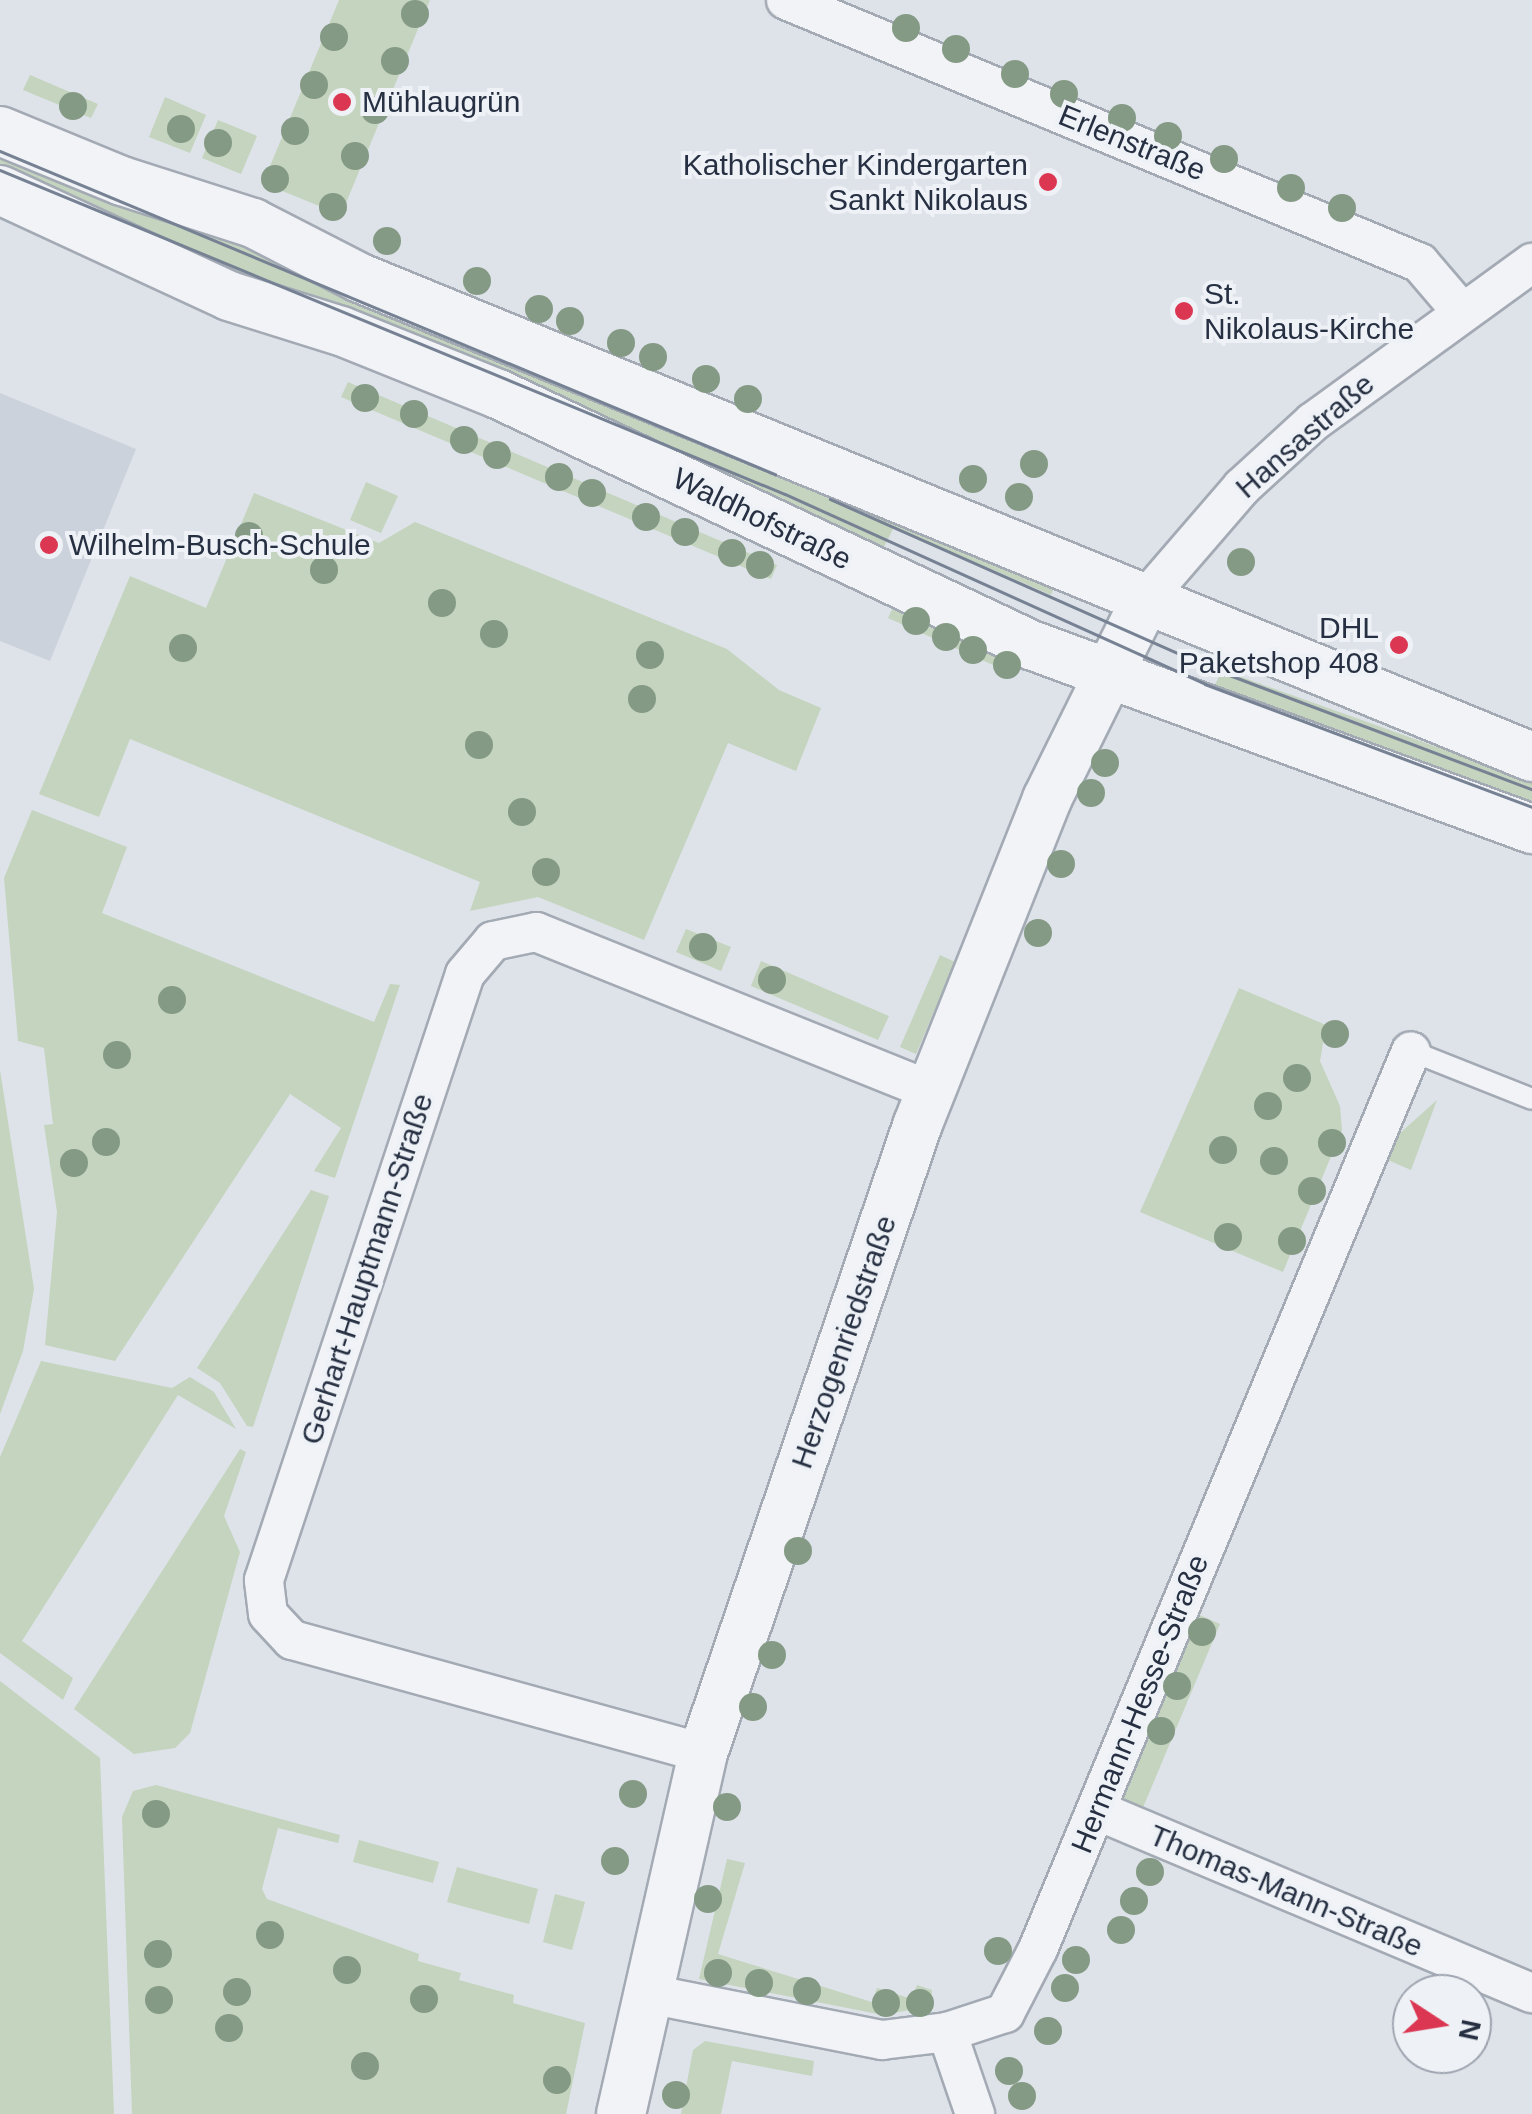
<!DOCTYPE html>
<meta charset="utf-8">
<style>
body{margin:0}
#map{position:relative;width:1532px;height:2114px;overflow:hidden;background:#dee3e9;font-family:Arial,sans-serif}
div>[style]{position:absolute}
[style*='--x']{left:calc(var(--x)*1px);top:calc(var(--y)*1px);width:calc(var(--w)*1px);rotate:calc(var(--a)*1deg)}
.built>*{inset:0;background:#ccd2db}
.green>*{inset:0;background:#c4d4be}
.roads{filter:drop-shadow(2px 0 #a3aab4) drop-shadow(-2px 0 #a3aab4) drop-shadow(0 2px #a3aab4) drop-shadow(0 -2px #a3aab4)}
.service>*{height:20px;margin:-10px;padding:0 10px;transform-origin:10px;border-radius:10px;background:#f1f3f7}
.minor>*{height:38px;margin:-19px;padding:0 19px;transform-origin:19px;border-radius:19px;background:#f1f3f7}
.tertiary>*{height:48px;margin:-24px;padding:0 24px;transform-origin:24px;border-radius:24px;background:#f1f3f7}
.tram>*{height:2.5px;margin:-1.25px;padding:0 1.25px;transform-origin:1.25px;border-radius:1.25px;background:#768294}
.trees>*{width:28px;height:28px;margin:-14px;border-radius:50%;background:#849a84}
.dots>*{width:28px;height:28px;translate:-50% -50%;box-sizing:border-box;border:5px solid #eef2f7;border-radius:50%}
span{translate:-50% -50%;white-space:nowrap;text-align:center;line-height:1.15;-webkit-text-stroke:8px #eef2f7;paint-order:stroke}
.poi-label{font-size:30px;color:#263042}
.left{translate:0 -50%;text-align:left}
.right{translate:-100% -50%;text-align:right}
.street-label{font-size:30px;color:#263042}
.north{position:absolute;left:1392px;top:1974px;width:100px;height:100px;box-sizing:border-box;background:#eef2f7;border:2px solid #9ea4af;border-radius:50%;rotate:102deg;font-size:28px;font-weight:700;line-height:40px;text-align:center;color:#263042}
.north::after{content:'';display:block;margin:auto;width:35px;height:45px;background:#db3752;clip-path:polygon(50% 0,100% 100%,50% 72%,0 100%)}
</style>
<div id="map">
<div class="built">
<div style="clip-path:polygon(0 393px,136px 449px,50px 661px,0 641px)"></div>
</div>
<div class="green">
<div style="clip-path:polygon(339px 0,430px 0,341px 215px,263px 183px)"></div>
<div style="clip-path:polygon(30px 75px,98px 104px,91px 118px,23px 90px)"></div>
<div style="clip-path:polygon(165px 97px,206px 115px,190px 153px,149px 137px)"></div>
<div style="clip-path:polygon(218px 120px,257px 136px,241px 174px,202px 158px)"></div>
<div style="clip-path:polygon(0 141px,1059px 576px,1051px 595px,894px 527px,882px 551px,0 183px)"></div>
<div style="clip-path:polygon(348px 382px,777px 565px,771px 579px,341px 397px)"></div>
<div style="clip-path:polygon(366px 482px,398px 496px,381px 533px,350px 520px)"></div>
<div style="clip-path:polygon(254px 493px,379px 543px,415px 522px,727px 649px,779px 690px,821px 708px,796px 771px,728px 743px,644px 940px,538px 897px,470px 911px,480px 882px,130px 739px,99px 817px,39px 794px,130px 576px,206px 608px)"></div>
<div style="clip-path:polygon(894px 605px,1019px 661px,1013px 674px,888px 618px)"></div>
<div style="clip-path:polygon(1222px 670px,1532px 781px,1532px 813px,1206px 704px)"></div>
<div style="clip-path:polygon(32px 810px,127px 847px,102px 913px,374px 1022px,390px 984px,400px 985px,335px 1178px,314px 1171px,341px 1128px,290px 1094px,115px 1361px,45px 1345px,57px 1212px,44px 1125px,53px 1124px,44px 1048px,18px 1041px,4px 878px)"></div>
<div style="clip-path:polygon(686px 929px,731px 947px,721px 971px,676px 952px)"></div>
<div style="clip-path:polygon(940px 955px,955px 962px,916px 1054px,900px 1047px)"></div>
<div style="clip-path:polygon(761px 961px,889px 1016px,878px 1040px,751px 986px)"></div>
<div style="clip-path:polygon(1239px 988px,1326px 1025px,1320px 1061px,1340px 1106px,1342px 1130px,1283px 1272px,1140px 1212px)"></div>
<div style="clip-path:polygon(0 1070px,34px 1289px,23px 1351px,0 1414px)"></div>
<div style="clip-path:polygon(1437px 1100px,1411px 1170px,1381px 1157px,1390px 1142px)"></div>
<div style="clip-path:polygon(311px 1190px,329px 1196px,253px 1427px,247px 1426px,220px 1383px,197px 1368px)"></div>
<div style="clip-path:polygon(41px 1361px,172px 1388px,190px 1377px,214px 1392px,236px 1429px,178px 1395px,22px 1641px,73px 1678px,63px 1700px,0 1653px,0 1457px)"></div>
<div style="clip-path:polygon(240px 1449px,246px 1452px,224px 1516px,240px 1552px,190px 1733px,175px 1748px,134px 1754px,74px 1709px)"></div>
<div style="clip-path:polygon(1195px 1613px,1220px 1624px,1139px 1817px,1115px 1807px)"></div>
<div style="clip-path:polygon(0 1681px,100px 1758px,114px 2114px,0 2114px)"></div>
<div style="clip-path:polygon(156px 1785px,340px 1835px,338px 1843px,278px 1828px,262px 1889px,267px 1899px,419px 1954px,418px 1961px,461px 1973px,459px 1980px,514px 1995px,513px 2003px,585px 2023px,566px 2114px,132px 2114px,122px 1817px,133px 1791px)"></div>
<div style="clip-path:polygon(359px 1840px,439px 1862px,433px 1883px,353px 1862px)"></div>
<div style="clip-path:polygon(727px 1859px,745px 1863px,718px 1954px,872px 2002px,877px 1988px,912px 1999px,917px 1985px,932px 1990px,931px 2006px,883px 2015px,699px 1979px)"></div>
<div style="clip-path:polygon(457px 1867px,538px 1889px,529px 1924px,447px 1902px)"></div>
<div style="clip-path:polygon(555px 1894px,585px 1902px,572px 1950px,543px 1942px)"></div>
<div style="clip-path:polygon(705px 2041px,814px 2061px,812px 2076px,732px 2061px,721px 2114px,681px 2114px,693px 2050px)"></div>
</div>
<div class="roads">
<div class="service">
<div style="--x:1411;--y:1051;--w:130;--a:21.6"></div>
</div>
<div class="minor">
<div style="--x:786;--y:0;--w:686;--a:22.53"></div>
<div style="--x:1420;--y:263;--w:63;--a:49.5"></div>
<div style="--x:1147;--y:597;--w:145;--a:-49.2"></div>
<div style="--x:1242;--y:487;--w:96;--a:-42.5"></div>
<div style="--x:1313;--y:422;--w:271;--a:-36"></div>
<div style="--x:703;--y:1753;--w:426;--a:-164.6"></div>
<div style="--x:292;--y:1640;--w:35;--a:-133"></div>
<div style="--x:268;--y:1614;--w:34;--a:-97"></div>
<div style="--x:264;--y:1580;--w:638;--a:-71.65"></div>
<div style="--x:465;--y:974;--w:43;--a:-49.7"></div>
<div style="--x:493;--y:941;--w:44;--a:-11.8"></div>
<div style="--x:536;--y:932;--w:426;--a:21.9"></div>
<div style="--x:1096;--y:1810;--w:473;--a:22.8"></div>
<div style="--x:644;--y:1993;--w:243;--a:11.2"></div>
<div style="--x:882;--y:2040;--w:65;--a:-7"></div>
<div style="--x:947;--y:2032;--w:61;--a:-18.1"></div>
<div style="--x:1005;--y:2013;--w:72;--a:-62.7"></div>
<div style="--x:1038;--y:1949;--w:972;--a:-67.44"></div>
<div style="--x:947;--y:2032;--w:87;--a:71.1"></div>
</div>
<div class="tertiary">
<div style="--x:0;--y:131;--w:132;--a:22.3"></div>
<div style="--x:122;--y:181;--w:138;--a:17.8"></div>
<div style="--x:253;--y:223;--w:120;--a:27.2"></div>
<div style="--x:360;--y:278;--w:1266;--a:22.23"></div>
<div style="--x:0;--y:190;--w:252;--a:24.8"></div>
<div style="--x:229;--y:296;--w:117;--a:17.4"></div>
<div style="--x:341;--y:331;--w:169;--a:21.9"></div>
<div style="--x:498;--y:394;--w:589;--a:25.22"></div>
<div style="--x:1031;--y:645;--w:534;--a:20.17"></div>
<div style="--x:621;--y:2114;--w:370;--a:-77.2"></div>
<div style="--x:703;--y:1753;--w:663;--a:-71.15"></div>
<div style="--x:917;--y:1126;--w:352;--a:-68.3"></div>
<div style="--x:1047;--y:799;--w:225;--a:-63.7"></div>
</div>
</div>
<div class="tram">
<div style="--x:0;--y:151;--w:840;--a:22.63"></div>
<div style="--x:0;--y:170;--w:849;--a:22.43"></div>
<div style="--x:785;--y:494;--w:461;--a:24.3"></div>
<div style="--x:1205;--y:684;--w:349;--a:20.6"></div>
<div style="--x:830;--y:499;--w:417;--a:23.9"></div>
<div style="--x:1211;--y:668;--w:343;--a:20.7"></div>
</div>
<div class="trees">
<div style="left:415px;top:14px"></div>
<div style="left:906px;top:28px"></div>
<div style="left:334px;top:37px"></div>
<div style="left:956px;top:49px"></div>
<div style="left:395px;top:61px"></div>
<div style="left:1015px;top:74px"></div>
<div style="left:314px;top:85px"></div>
<div style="left:1064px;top:94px"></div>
<div style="left:73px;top:106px"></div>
<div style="left:375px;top:110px"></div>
<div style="left:1122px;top:118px"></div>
<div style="left:181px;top:129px"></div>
<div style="left:295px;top:131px"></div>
<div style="left:1168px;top:136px"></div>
<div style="left:218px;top:143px"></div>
<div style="left:355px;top:156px"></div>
<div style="left:1224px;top:159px"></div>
<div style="left:275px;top:179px"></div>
<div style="left:1291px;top:188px"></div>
<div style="left:333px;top:207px"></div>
<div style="left:1342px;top:208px"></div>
<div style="left:387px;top:241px"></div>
<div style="left:477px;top:281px"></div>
<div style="left:539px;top:309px"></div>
<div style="left:570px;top:321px"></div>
<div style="left:621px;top:343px"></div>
<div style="left:653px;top:357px"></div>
<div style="left:706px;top:379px"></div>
<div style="left:365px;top:398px"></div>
<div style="left:748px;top:399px"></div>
<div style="left:414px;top:414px"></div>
<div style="left:464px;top:440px"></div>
<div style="left:497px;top:455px"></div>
<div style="left:1034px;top:464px"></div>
<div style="left:559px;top:477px"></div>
<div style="left:973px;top:479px"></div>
<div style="left:592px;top:493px"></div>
<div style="left:1019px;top:497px"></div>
<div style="left:646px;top:517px"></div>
<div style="left:685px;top:532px"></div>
<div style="left:249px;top:536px"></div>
<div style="left:732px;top:553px"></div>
<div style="left:1241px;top:562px"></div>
<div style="left:760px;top:565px"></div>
<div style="left:324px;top:570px"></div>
<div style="left:442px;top:603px"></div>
<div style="left:916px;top:621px"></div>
<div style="left:494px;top:634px"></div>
<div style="left:946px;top:637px"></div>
<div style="left:183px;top:648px"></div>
<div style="left:973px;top:650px"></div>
<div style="left:650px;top:655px"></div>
<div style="left:1007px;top:665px"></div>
<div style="left:642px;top:699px"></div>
<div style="left:479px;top:745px"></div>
<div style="left:1105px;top:763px"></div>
<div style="left:1091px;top:793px"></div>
<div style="left:522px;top:812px"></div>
<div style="left:1061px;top:864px"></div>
<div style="left:546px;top:872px"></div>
<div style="left:1038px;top:933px"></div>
<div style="left:703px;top:947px"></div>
<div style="left:772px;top:980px"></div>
<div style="left:172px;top:1000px"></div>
<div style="left:1335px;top:1034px"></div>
<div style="left:117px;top:1055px"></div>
<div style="left:1297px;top:1078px"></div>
<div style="left:1268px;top:1106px"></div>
<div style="left:106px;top:1142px"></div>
<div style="left:1332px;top:1143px"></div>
<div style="left:1223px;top:1150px"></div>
<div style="left:1274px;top:1161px"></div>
<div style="left:74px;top:1163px"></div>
<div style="left:1312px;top:1191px"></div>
<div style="left:1228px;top:1237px"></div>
<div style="left:1292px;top:1241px"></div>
<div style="left:798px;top:1551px"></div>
<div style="left:1202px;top:1632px"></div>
<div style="left:772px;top:1655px"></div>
<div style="left:1177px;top:1686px"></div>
<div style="left:753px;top:1707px"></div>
<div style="left:1161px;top:1731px"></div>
<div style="left:633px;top:1794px"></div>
<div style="left:727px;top:1807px"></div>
<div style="left:156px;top:1814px"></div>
<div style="left:615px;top:1861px"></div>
<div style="left:1150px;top:1872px"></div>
<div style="left:708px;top:1899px"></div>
<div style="left:1134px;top:1901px"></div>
<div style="left:1121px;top:1930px"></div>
<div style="left:270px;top:1935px"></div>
<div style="left:998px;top:1951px"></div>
<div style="left:158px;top:1954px"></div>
<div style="left:1076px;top:1960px"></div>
<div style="left:347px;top:1970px"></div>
<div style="left:718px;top:1973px"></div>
<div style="left:759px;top:1983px"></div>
<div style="left:1065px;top:1988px"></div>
<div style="left:807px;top:1991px"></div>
<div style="left:237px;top:1992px"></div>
<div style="left:424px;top:1999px"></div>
<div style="left:159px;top:2000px"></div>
<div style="left:886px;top:2003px"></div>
<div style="left:920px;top:2003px"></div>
<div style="left:229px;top:2028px"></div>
<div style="left:1048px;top:2031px"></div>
<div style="left:365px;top:2066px"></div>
<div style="left:1009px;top:2071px"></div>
<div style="left:557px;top:2080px"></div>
<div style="left:676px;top:2095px"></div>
<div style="left:1022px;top:2096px"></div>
</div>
<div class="dots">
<div style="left:342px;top:102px;background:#db3752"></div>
<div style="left:1048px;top:182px;background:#db3752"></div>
<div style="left:1184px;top:311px;background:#db3752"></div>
<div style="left:49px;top:545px;background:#db3752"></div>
<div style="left:1399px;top:645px;background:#db3752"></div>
</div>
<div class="poi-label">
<span class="left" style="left:362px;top:102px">Mühlaugrün</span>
<span class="right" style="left:1028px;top:182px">Katholischer Kindergarten<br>Sankt Nikolaus</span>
<span class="left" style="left:1204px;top:311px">St.<br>Nikolaus-Kirche</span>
<span class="left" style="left:69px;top:545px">Wilhelm-Busch-Schule</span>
<span class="right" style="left:1379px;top:645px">DHL<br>Paketshop 408</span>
</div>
<div class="street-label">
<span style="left:1132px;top:143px;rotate:22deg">Erlenstraße</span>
<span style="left:1305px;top:436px;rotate:-41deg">Hansastraße</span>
<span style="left:762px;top:519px;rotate:26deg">Waldhofstraße</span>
<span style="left:367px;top:1269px;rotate:-72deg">Gerhart-Hauptmann-Straße</span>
<span style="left:844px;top:1342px;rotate:-71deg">Herzogenriedstraße</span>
<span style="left:1140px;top:1704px;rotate:-68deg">Hermann-Hesse-Straße</span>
<span style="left:1286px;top:1891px;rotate:23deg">Thomas-Mann-Straße</span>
</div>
<div class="north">N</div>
</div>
